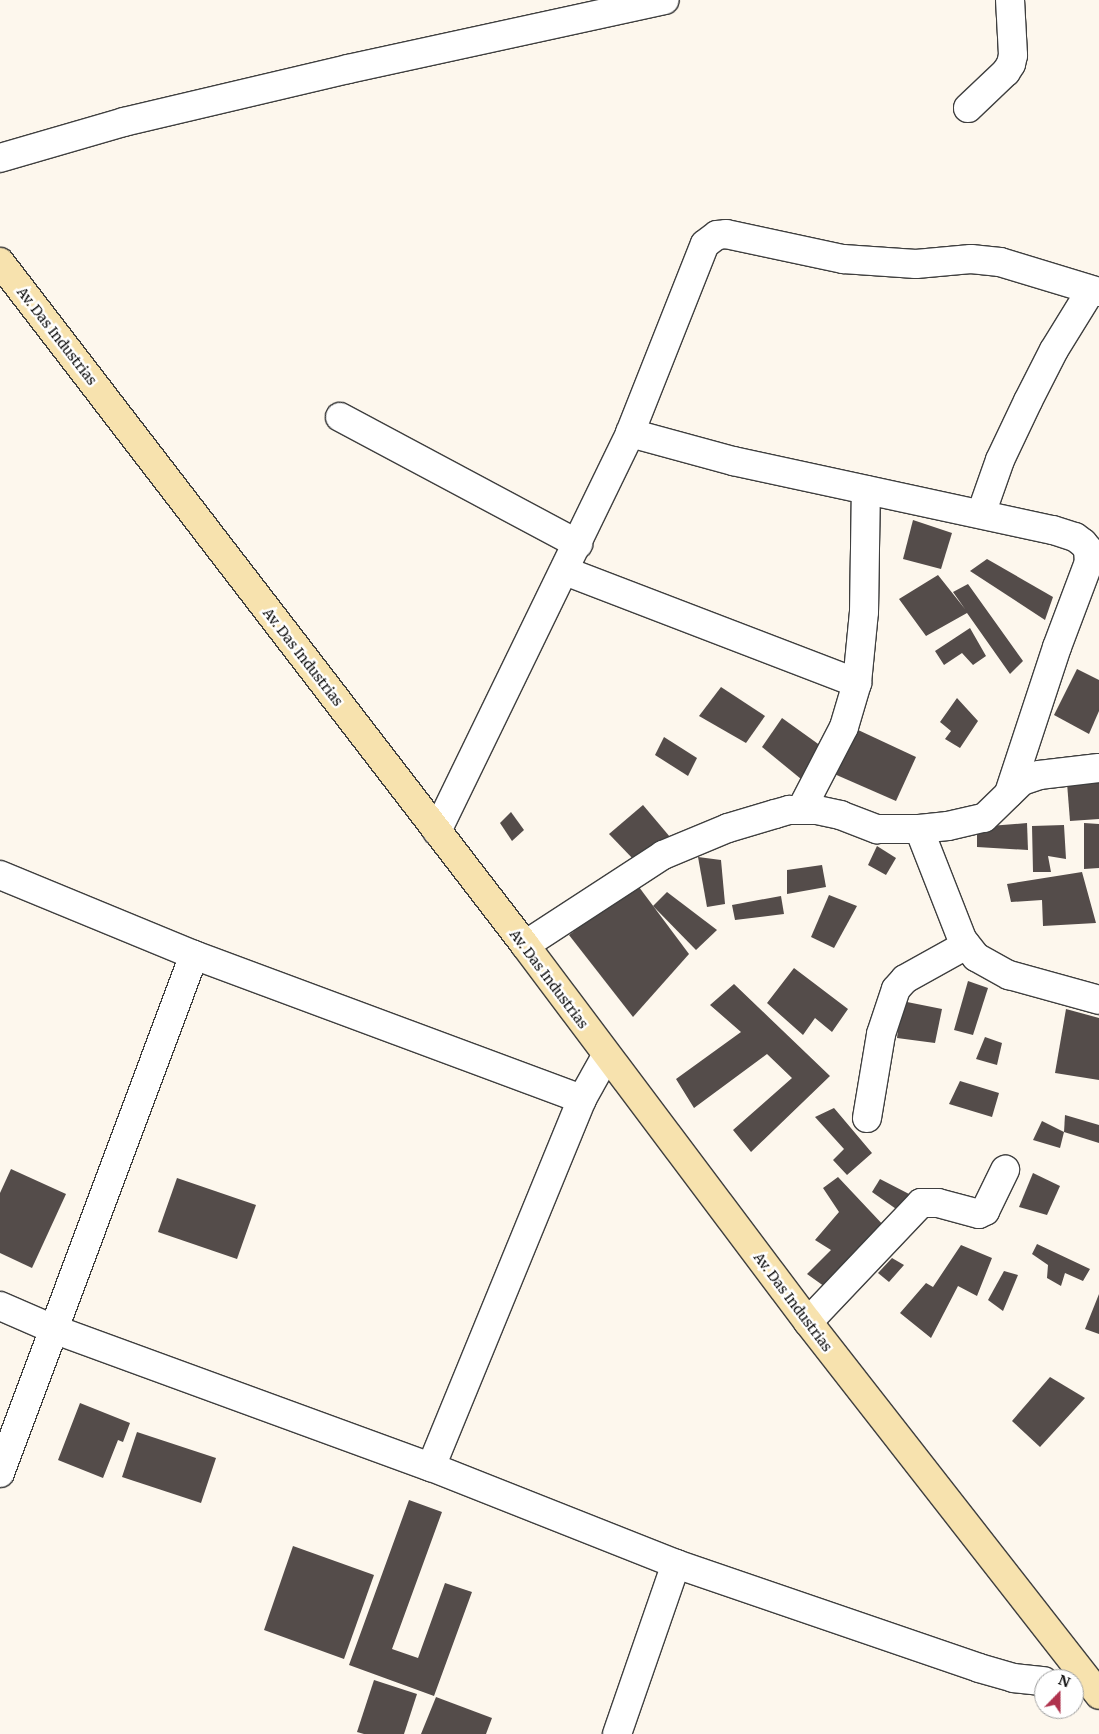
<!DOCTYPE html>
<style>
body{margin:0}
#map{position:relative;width:1099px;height:1734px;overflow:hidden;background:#fdf7ed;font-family:Merriweather,serif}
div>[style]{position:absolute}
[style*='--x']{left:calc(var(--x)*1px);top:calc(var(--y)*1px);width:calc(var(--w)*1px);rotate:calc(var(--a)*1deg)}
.building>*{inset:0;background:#544c4a}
.roads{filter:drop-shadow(1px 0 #3f3f3f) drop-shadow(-1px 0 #3f3f3f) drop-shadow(0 1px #3f3f3f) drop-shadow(0 -1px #3f3f3f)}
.minor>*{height:28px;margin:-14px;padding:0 14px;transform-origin:14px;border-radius:14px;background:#fff}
.secondary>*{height:28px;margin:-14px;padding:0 14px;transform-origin:14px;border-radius:14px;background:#f7e2ae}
span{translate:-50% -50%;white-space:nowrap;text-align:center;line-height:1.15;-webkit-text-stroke:5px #fff;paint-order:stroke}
.street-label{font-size:14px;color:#0c0c0c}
.north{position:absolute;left:1034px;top:1669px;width:50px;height:50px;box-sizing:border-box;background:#fff;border:1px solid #9e9e9e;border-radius:50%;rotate:22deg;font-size:14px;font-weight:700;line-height:20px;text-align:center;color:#0c0c0c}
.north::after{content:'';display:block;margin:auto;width:18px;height:22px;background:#af324d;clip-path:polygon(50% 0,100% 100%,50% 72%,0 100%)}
</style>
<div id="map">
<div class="building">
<div style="clip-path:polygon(913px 520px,952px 533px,941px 569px,903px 559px)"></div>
<div style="clip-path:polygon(987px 559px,1053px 597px,1045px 620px,970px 571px)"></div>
<div style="clip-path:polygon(938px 575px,965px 609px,953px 592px,968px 584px,1023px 661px,1010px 674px,967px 613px,926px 636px,899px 599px)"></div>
<div style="clip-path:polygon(970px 628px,986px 656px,973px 665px,962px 653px,944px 665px,935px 651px)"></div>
<div style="clip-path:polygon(1077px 669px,1099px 680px,1099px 711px,1089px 734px,1054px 715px)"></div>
<div style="clip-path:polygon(721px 687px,765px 716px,746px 743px,699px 716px)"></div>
<div style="clip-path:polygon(957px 698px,978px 721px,960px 748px,945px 739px,951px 731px,940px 722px)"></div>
<div style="clip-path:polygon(782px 718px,821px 746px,801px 779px,762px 747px)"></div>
<div style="clip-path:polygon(856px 729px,916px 757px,896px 801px,832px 773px)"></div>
<div style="clip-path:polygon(664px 737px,697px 758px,688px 776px,655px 755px)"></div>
<div style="clip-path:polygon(1099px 782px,1099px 819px,1070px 821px,1067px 783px)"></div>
<div style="clip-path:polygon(643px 805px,670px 837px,635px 861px,609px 834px)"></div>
<div style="clip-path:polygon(511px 812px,524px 830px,512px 841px,500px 823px)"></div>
<div style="clip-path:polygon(1027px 823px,1028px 850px,977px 847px,977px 827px)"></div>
<div style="clip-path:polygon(1084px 823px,1099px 824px,1099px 868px,1084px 869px)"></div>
<div style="clip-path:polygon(1064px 825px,1066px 859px,1048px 856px,1051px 872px,1033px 872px,1032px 826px)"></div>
<div style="clip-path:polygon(877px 846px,896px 858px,886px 875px,868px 865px)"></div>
<div style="clip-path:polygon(698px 857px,721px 860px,725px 904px,707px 907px)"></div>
<div style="clip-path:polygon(822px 865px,826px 887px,787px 894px,787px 870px)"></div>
<div style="clip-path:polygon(1082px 872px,1096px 923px,1043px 926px,1042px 900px,1011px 902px,1007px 884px)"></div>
<div style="clip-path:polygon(636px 883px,689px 954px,633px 1017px,569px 935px)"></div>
<div style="clip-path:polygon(667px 892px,717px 930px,696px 950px,653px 906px)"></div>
<div style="clip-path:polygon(829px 895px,857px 906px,834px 948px,811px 937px)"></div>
<div style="clip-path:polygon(781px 896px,784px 914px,735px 920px,732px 905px)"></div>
<div style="clip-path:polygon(794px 968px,848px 1009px,832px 1032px,815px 1018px,803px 1035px,767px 1003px)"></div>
<div style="clip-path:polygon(968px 981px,988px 988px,973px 1035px,954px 1030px)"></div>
<div style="clip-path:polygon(734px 984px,830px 1076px,751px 1152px,733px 1130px,792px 1078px,767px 1054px,694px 1108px,676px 1079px,741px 1032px,710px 1005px)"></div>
<div style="clip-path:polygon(902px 1001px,942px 1009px,935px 1043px,897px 1038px)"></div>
<div style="clip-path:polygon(1066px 1009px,1099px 1018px,1099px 1080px,1055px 1073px)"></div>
<div style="clip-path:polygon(985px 1037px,1002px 1043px,997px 1065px,976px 1059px)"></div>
<div style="clip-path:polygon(960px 1081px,999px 1093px,992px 1117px,949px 1104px)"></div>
<div style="clip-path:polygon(834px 1108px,872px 1153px,847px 1175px,833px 1160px,844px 1149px,815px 1117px)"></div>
<div style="clip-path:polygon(1065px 1115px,1099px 1125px,1099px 1143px,1064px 1132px)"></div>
<div style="clip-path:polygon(1042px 1121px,1064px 1132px,1060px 1148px,1033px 1140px)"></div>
<div style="clip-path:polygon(11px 1169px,66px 1194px,32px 1268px,0 1253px,0 1193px)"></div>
<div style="clip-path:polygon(1033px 1173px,1060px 1186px,1047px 1215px,1019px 1207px)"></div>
<div style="clip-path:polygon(838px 1177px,886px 1228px,828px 1289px,807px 1274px,831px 1250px,815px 1240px,839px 1212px,823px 1188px)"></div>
<div style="clip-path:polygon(177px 1178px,256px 1205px,237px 1259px,158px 1232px)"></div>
<div style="clip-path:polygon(880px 1179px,911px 1195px,899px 1211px,872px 1192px)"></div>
<div style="clip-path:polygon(1037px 1244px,1090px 1269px,1083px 1281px,1065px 1273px,1061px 1286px,1047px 1278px,1048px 1265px,1032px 1254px)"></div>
<div style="clip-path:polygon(961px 1245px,992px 1258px,977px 1296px,958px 1286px,931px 1338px,900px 1313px,926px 1283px,933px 1287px)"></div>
<div style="clip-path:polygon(892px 1258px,904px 1265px,889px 1282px,878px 1273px)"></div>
<div style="clip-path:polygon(1004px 1271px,1018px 1275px,1003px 1311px,988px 1300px)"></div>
<div style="clip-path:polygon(1099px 1294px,1099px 1334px,1085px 1329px)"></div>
<div style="clip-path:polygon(1050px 1377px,1085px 1398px,1040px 1447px,1012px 1421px)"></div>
<div style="clip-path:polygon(80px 1403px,130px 1423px,123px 1442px,118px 1440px,103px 1478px,58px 1460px)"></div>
<div style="clip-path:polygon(137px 1432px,216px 1458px,201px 1503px,122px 1477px)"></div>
<div style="clip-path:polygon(409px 1500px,442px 1512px,392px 1649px,418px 1658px,445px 1583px,472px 1592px,434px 1696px,349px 1665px)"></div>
<div style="clip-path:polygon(293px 1546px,374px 1575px,344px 1659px,264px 1630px)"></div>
<div style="clip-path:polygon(374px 1680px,417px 1694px,404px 1734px,364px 1734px,357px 1732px)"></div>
<div style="clip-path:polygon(436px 1697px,492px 1718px,486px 1734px,421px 1734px)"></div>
</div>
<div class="roads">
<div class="minor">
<div style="--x:968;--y:108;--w:52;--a:-43.5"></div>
<div style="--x:1006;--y:72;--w:9;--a:-58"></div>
<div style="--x:1011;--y:64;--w:9;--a:-77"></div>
<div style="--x:1013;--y:55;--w:55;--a:-93.1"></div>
<div style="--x:0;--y:158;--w:129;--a:-16.2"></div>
<div style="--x:124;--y:122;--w:230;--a:-13.3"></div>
<div style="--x:348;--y:69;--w:324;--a:-12.3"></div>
<div style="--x:340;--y:417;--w:270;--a:28.1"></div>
<div style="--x:630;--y:433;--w:107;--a:15.2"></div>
<div style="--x:733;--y:461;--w:327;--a:12.2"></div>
<div style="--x:1053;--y:530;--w:23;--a:18"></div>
<div style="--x:1075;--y:537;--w:10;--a:37"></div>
<div style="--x:1083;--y:543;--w:8;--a:50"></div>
<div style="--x:1088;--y:549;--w:13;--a:86"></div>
<div style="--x:1089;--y:562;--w:91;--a:110.6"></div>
<div style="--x:1057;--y:647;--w:154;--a:108.2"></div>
<div style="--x:981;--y:514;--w:57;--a:-70.6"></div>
<div style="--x:1000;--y:460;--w:65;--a:-64.6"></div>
<div style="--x:1028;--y:401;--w:57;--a:-63"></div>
<div style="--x:1054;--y:350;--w:70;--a:-58.3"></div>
<div style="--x:565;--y:571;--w:313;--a:21"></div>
<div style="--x:801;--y:810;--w:93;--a:-62.6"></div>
<div style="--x:844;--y:727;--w:46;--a:-73.5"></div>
<div style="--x:857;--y:683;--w:71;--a:-84.4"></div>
<div style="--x:864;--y:612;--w:122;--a:-89.1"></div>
<div style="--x:919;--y:829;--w:118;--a:68.6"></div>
<div style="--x:962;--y:939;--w:23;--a:52"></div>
<div style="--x:976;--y:957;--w:38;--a:29"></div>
<div style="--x:1009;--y:975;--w:93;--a:15.5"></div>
<div style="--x:437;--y:831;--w:442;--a:-64.1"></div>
<div style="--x:630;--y:433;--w:203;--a:-68.4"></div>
<div style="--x:705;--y:244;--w:15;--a:-37"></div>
<div style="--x:717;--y:235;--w:9;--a:-6"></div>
<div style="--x:726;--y:234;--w:120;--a:12.1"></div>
<div style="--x:843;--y:259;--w:73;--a:3.9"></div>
<div style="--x:916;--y:264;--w:55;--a:-5.2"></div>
<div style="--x:971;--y:259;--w:29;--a:6"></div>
<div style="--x:1000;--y:262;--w:103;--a:16.9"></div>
<div style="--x:0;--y:875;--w:210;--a:22.4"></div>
<div style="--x:194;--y:955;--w:414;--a:20.4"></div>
<div style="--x:525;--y:945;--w:165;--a:-33.1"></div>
<div style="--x:663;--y:855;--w:70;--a:-22.6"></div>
<div style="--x:728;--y:828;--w:49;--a:-16.6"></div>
<div style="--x:775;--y:814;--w:15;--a:-16"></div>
<div style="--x:789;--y:810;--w:28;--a:0"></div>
<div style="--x:817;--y:810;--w:24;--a:12"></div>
<div style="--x:840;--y:815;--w:40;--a:21"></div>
<div style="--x:877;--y:829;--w:42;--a:0"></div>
<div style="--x:919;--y:829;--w:29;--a:-6"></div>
<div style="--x:948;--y:826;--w:37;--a:-13"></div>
<div style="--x:984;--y:818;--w:53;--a:-44.2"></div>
<div style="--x:1022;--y:781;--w:18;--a:-19"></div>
<div style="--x:1039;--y:775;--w:60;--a:-6.7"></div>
<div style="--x:867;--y:1118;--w:85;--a:-80.5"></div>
<div style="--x:881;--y:1034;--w:47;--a:-71.6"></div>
<div style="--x:896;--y:989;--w:13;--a:-48"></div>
<div style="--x:905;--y:979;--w:70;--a:-29.1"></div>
<div style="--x:0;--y:1306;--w:58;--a:23.5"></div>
<div style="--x:53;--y:1329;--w:402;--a:20.1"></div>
<div style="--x:431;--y:1467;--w:264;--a:21.6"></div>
<div style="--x:676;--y:1564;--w:320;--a:18.9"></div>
<div style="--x:979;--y:1668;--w:35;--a:16"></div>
<div style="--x:1013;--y:1678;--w:31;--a:6"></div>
<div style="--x:808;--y:1322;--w:164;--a:-46.5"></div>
<div style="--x:921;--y:1203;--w:17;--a:0"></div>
<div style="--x:938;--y:1203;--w:42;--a:15"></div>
<div style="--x:979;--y:1214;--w:7;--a:-27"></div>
<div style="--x:985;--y:1211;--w:46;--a:-64"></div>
<div style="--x:431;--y:1467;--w:398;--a:-67.7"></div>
<div style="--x:582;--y:1099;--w:49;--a:-60.8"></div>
<div style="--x:0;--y:1473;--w:553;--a:-69.47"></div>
<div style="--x:617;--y:1734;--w:180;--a:-70.9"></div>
</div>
<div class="secondary">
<div style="--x:0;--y:262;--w:861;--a:52.45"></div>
<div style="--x:525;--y:945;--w:471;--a:53.1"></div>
<div style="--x:808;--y:1322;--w:473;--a:52"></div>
</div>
</div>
<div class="street-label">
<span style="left:57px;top:336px;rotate:52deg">Av. Das Industrias</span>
<span style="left:303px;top:657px;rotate:52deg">Av. Das Industrias</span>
<span style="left:549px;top:979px;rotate:53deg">Av. Das Industrias</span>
<span style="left:793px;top:1302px;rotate:53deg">Av. Das Industrias</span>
</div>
<div class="north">N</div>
</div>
